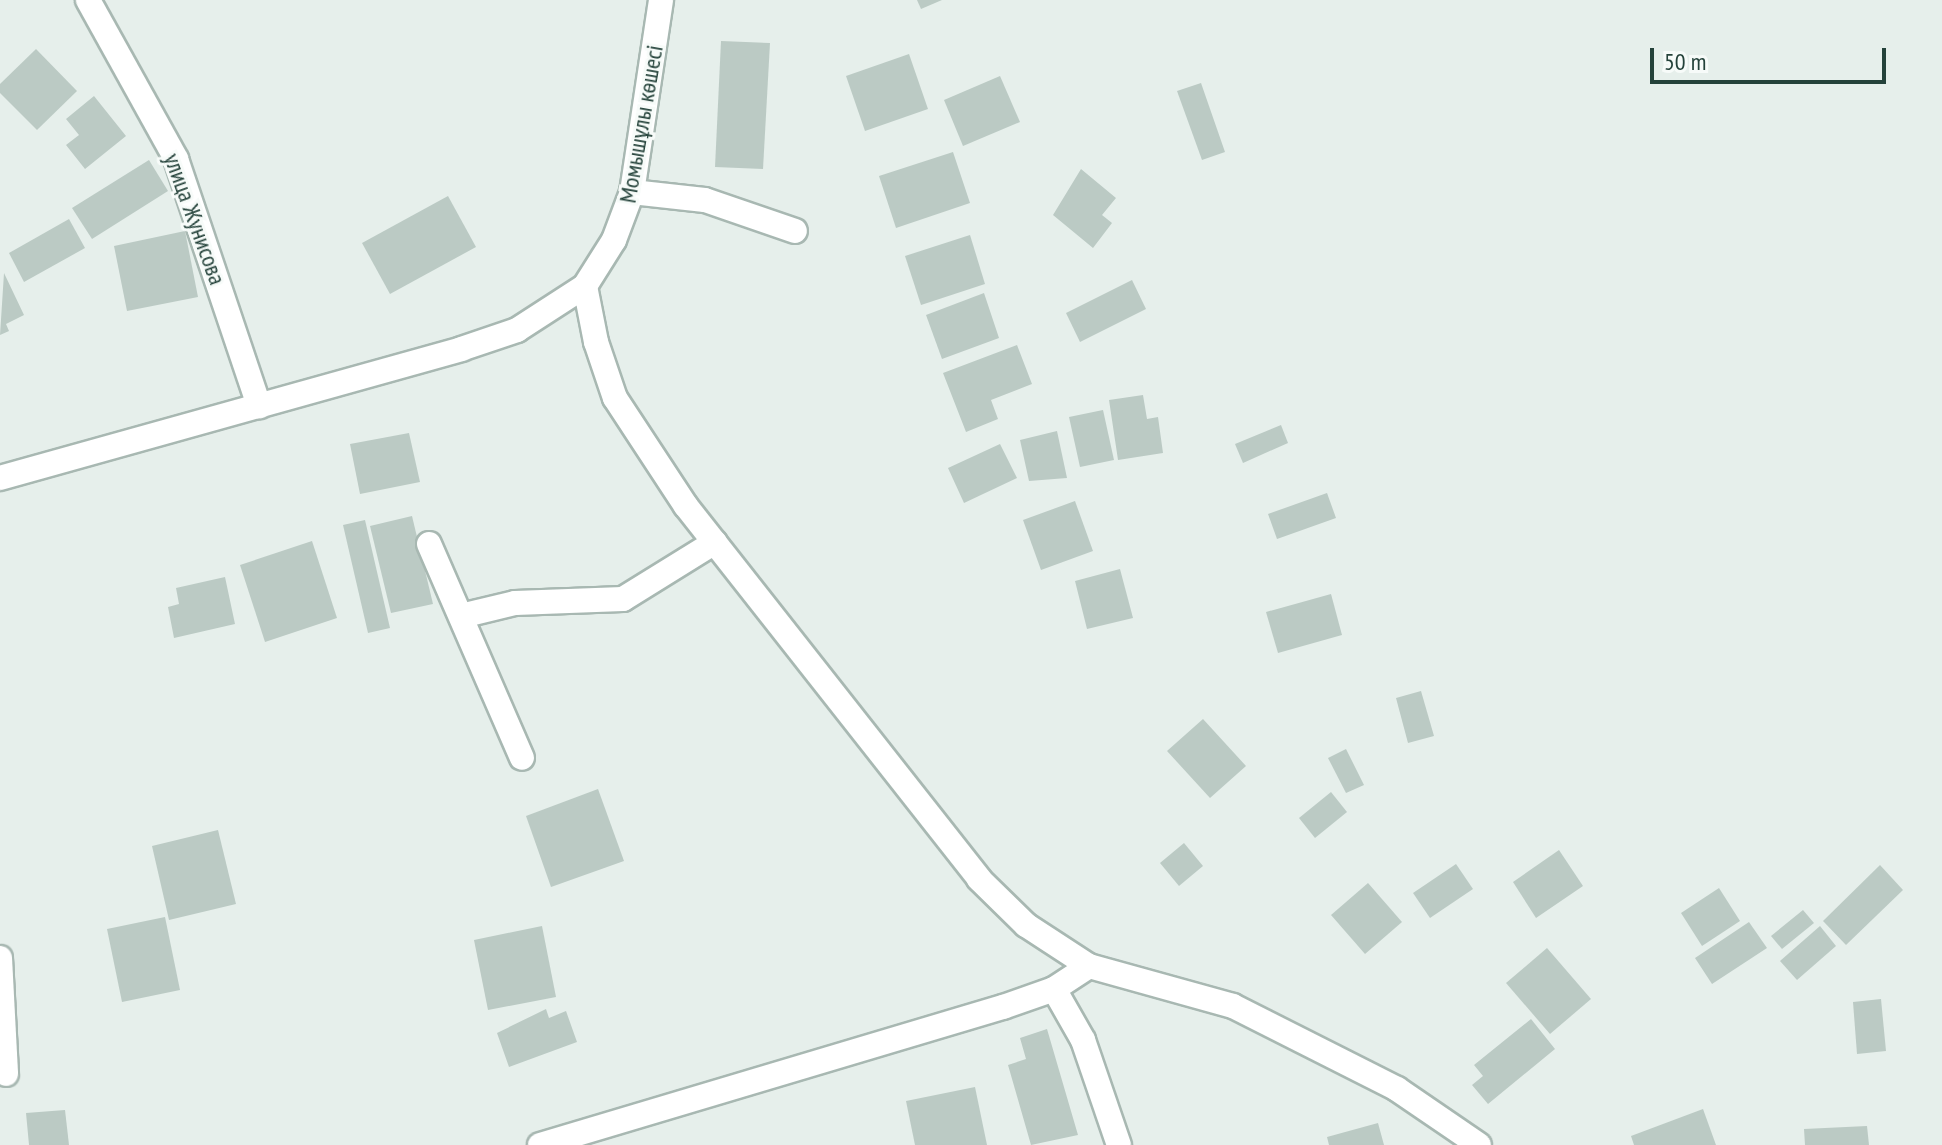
<!DOCTYPE html>
<meta charset="utf-8">
<style>
body{margin:0}
#map{position:relative;width:1942px;height:1145px;overflow:hidden;background:#e6efeb;font-family:"PT Sans Narrow",sans-serif}
div>[style]{position:absolute}
[style*='--x']{left:calc(var(--x)*1px);top:calc(var(--y)*1px);width:calc(var(--w)*1px);rotate:calc(var(--a)*1deg)}
.building>*{inset:0;background:#bbcac4}
.roads{filter:drop-shadow(2px 0 #a8b8b2) drop-shadow(-2px 0 #a8b8b2) drop-shadow(0 2px #a8b8b2) drop-shadow(0 -2px #a8b8b2)}
.street>*{height:24px;margin:-12px;padding:0 12px;transform-origin:12px;border-radius:12px;background:#fff}
.secondary>*{height:24px;margin:-12px;padding:0 12px;transform-origin:12px;border-radius:12px;background:#fff}
span{translate:-50% -50%;white-space:nowrap;text-align:center;line-height:1.15;-webkit-text-stroke:6px #f7fbf9;paint-order:stroke}
.street-label{font-size:24px;color:#24423a}
.scale{position:absolute;left:1650px;top:48px;width:236px;height:36px;box-sizing:border-box;border:4px solid #24423a;border-top:0;padding-left:10px;font-size:24px;line-height:28px;white-space:nowrap;color:#24423a;-webkit-text-stroke:6px #f7fbf9;paint-order:stroke}
</style>
<div id="map">
<div class="building">
<div style="clip-path:polygon(917px 0,942px 0,921px 9px)"></div>
<div style="clip-path:polygon(721px 41px,770px 43px,763px 169px,715px 167px)"></div>
<div style="clip-path:polygon(36px 49px,77px 91px,37px 130px,0 93px,0 84px)"></div>
<div style="clip-path:polygon(909px 54px,928px 109px,865px 131px,846px 76px)"></div>
<div style="clip-path:polygon(1000px 76px,1020px 122px,963px 146px,944px 100px)"></div>
<div style="clip-path:polygon(1201px 83px,1225px 152px,1202px 160px,1177px 91px)"></div>
<div style="clip-path:polygon(94px 96px,126px 136px,85px 169px,66px 145px,79px 135px,66px 119px)"></div>
<div style="clip-path:polygon(953px 152px,970px 203px,896px 228px,879px 176px)"></div>
<div style="clip-path:polygon(149px 160px,168px 191px,92px 239px,72px 208px)"></div>
<div style="clip-path:polygon(1081px 169px,1116px 198px,1102px 215px,1112px 223px,1093px 248px,1053px 215px)"></div>
<div style="clip-path:polygon(448px 196px,476px 247px,390px 294px,362px 243px)"></div>
<div style="clip-path:polygon(69px 219px,85px 248px,24px 282px,9px 253px)"></div>
<div style="clip-path:polygon(185px 231px,198px 297px,127px 311px,114px 246px)"></div>
<div style="clip-path:polygon(970px 235px,985px 284px,921px 305px,905px 256px)"></div>
<div style="clip-path:polygon(4px 273px,24px 315px,6px 324px,9px 331px,0 335px)"></div>
<div style="clip-path:polygon(1132px 280px,1146px 309px,1080px 342px,1066px 313px)"></div>
<div style="clip-path:polygon(984px 293px,999px 338px,942px 359px,926px 315px)"></div>
<div style="clip-path:polygon(1017px 345px,1032px 384px,991px 400px,998px 419px,966px 432px,943px 373px)"></div>
<div style="clip-path:polygon(1143px 395px,1147px 419px,1158px 417px,1163px 453px,1118px 460px,1109px 400px)"></div>
<div style="clip-path:polygon(1103px 410px,1114px 460px,1080px 467px,1069px 417px)"></div>
<div style="clip-path:polygon(1281px 425px,1288px 443px,1243px 463px,1235px 444px)"></div>
<div style="clip-path:polygon(1057px 431px,1067px 478px,1029px 481px,1020px 440px)"></div>
<div style="clip-path:polygon(409px 433px,420px 482px,360px 494px,350px 444px)"></div>
<div style="clip-path:polygon(1000px 444px,1017px 478px,964px 503px,948px 468px)"></div>
<div style="clip-path:polygon(1327px 493px,1336px 518px,1277px 539px,1268px 514px)"></div>
<div style="clip-path:polygon(1075px 501px,1093px 551px,1041px 570px,1023px 520px)"></div>
<div style="clip-path:polygon(412px 516px,433px 604px,391px 613px,370px 526px)"></div>
<div style="clip-path:polygon(365px 520px,390px 628px,368px 633px,343px 525px)"></div>
<div style="clip-path:polygon(312px 541px,337px 618px,265px 642px,240px 565px)"></div>
<div style="clip-path:polygon(1120px 569px,1133px 618px,1087px 629px,1075px 581px)"></div>
<div style="clip-path:polygon(225px 577px,235px 624px,174px 638px,168px 607px,179px 604px,176px 588px)"></div>
<div style="clip-path:polygon(1331px 594px,1342px 635px,1278px 653px,1266px 612px)"></div>
<div style="clip-path:polygon(1421px 691px,1434px 736px,1408px 743px,1396px 698px)"></div>
<div style="clip-path:polygon(1203px 719px,1246px 766px,1210px 798px,1167px 751px)"></div>
<div style="clip-path:polygon(1346px 749px,1364px 785px,1346px 793px,1328px 758px)"></div>
<div style="clip-path:polygon(598px 789px,624px 861px,551px 887px,526px 816px)"></div>
<div style="clip-path:polygon(1331px 792px,1347px 812px,1315px 838px,1299px 818px)"></div>
<div style="clip-path:polygon(218px 830px,236px 904px,169px 920px,152px 846px)"></div>
<div style="clip-path:polygon(1184px 843px,1203px 866px,1179px 886px,1160px 863px)"></div>
<div style="clip-path:polygon(1559px 850px,1583px 886px,1536px 918px,1513px 882px)"></div>
<div style="clip-path:polygon(1456px 864px,1473px 889px,1430px 918px,1413px 893px)"></div>
<div style="clip-path:polygon(1880px 865px,1903px 890px,1846px 945px,1823px 921px)"></div>
<div style="clip-path:polygon(1368px 883px,1402px 922px,1365px 954px,1331px 915px)"></div>
<div style="clip-path:polygon(1719px 888px,1740px 921px,1702px 946px,1681px 913px)"></div>
<div style="clip-path:polygon(1803px 910px,1814px 923px,1782px 949px,1771px 936px)"></div>
<div style="clip-path:polygon(165px 917px,180px 990px,122px 1002px,107px 929px)"></div>
<div style="clip-path:polygon(1749px 922px,1767px 948px,1712px 984px,1695px 958px)"></div>
<div style="clip-path:polygon(542px 926px,556px 997px,488px 1010px,474px 940px)"></div>
<div style="clip-path:polygon(1820px 926px,1836px 946px,1797px 980px,1780px 961px)"></div>
<div style="clip-path:polygon(1547px 948px,1591px 999px,1550px 1034px,1506px 983px)"></div>
<div style="clip-path:polygon(1881px 999px,1886px 1051px,1857px 1054px,1853px 1002px)"></div>
<div style="clip-path:polygon(546px 1009px,549px 1018px,566px 1011px,577px 1042px,509px 1067px,497px 1033px)"></div>
<div style="clip-path:polygon(1531px 1019px,1555px 1049px,1488px 1104px,1472px 1085px,1483px 1076px,1474px 1065px)"></div>
<div style="clip-path:polygon(1047px 1029px,1078px 1135px,1031px 1145px,1008px 1065px,1026px 1059px,1020px 1038px)"></div>
<div style="clip-path:polygon(975px 1087px,987px 1145px,915px 1145px,906px 1101px)"></div>
<div style="clip-path:polygon(1703px 1109px,1716px 1145px,1634px 1145px,1631px 1136px)"></div>
<div style="clip-path:polygon(65px 1110px,69px 1145px,29px 1145px,26px 1113px)"></div>
<div style="clip-path:polygon(1378px 1123px,1384px 1145px,1329px 1145px,1327px 1137px)"></div>
<div style="clip-path:polygon(1867px 1126px,1869px 1145px,1805px 1145px,1804px 1129px)"></div>
</div>
<div class="roads">
<div class="street">
<div style="--x:88;--y:0;--w:182;--a:61"></div>
<div style="--x:176;--y:159;--w:261;--a:71.4"></div>
<div style="--x:632;--y:192;--w:73;--a:6.3"></div>
<div style="--x:705;--y:200;--w:95;--a:19"></div>
<div style="--x:585;--y:286;--w:57;--a:78.9"></div>
<div style="--x:596;--y:342;--w:59;--a:71.3"></div>
<div style="--x:615;--y:398;--w:129;--a:56.7"></div>
<div style="--x:686;--y:506;--w:474;--a:51.8"></div>
<div style="--x:979;--y:879;--w:66;--a:44.4"></div>
<div style="--x:1026;--y:925;--w:75;--a:33.1"></div>
<div style="--x:1089;--y:966;--w:149;--a:15.5"></div>
<div style="--x:1233;--y:1006;--w:184;--a:26.8"></div>
<div style="--x:1397;--y:1089;--w:99;--a:34.3"></div>
<div style="--x:429;--y:544;--w:233;--a:66.5"></div>
<div style="--x:461;--y:616;--w:56;--a:-13.5"></div>
<div style="--x:515;--y:603;--w:108;--a:-2.1"></div>
<div style="--x:623;--y:599;--w:108;--a:-31.8"></div>
<div style="--x:0;--y:958;--w:116;--a:87"></div>
<div style="--x:1054;--y:989;--w:59;--a:60.4"></div>
<div style="--x:1083;--y:1040;--w:111;--a:71.1"></div>
<div style="--x:540;--y:1145;--w:483;--a:-16.6"></div>
<div style="--x:1003;--y:1007;--w:54;--a:-19.4"></div>
<div style="--x:1054;--y:989;--w:42;--a:-33.3"></div>
</div>
<div class="secondary">
<div style="--x:0;--y:478;--w:479;--a:-15.6"></div>
<div style="--x:461;--y:349;--w:59;--a:-18.7"></div>
<div style="--x:517;--y:330;--w:81;--a:-32.9"></div>
<div style="--x:585;--y:286;--w:54;--a:-57.8"></div>
<div style="--x:614;--y:240;--w:51;--a:-69.4"></div>
<div style="--x:632;--y:192;--w:194;--a:-81.4"></div>
</div>
</div>
<div class="street-label">
<span style="left:641px;top:124px;rotate:-80deg">Момышұлы көшесі</span>
<span style="left:195px;top:219px;rotate:70deg">улица Жунисова</span>
</div>
<div class="scale">50 m</div>
</div>
